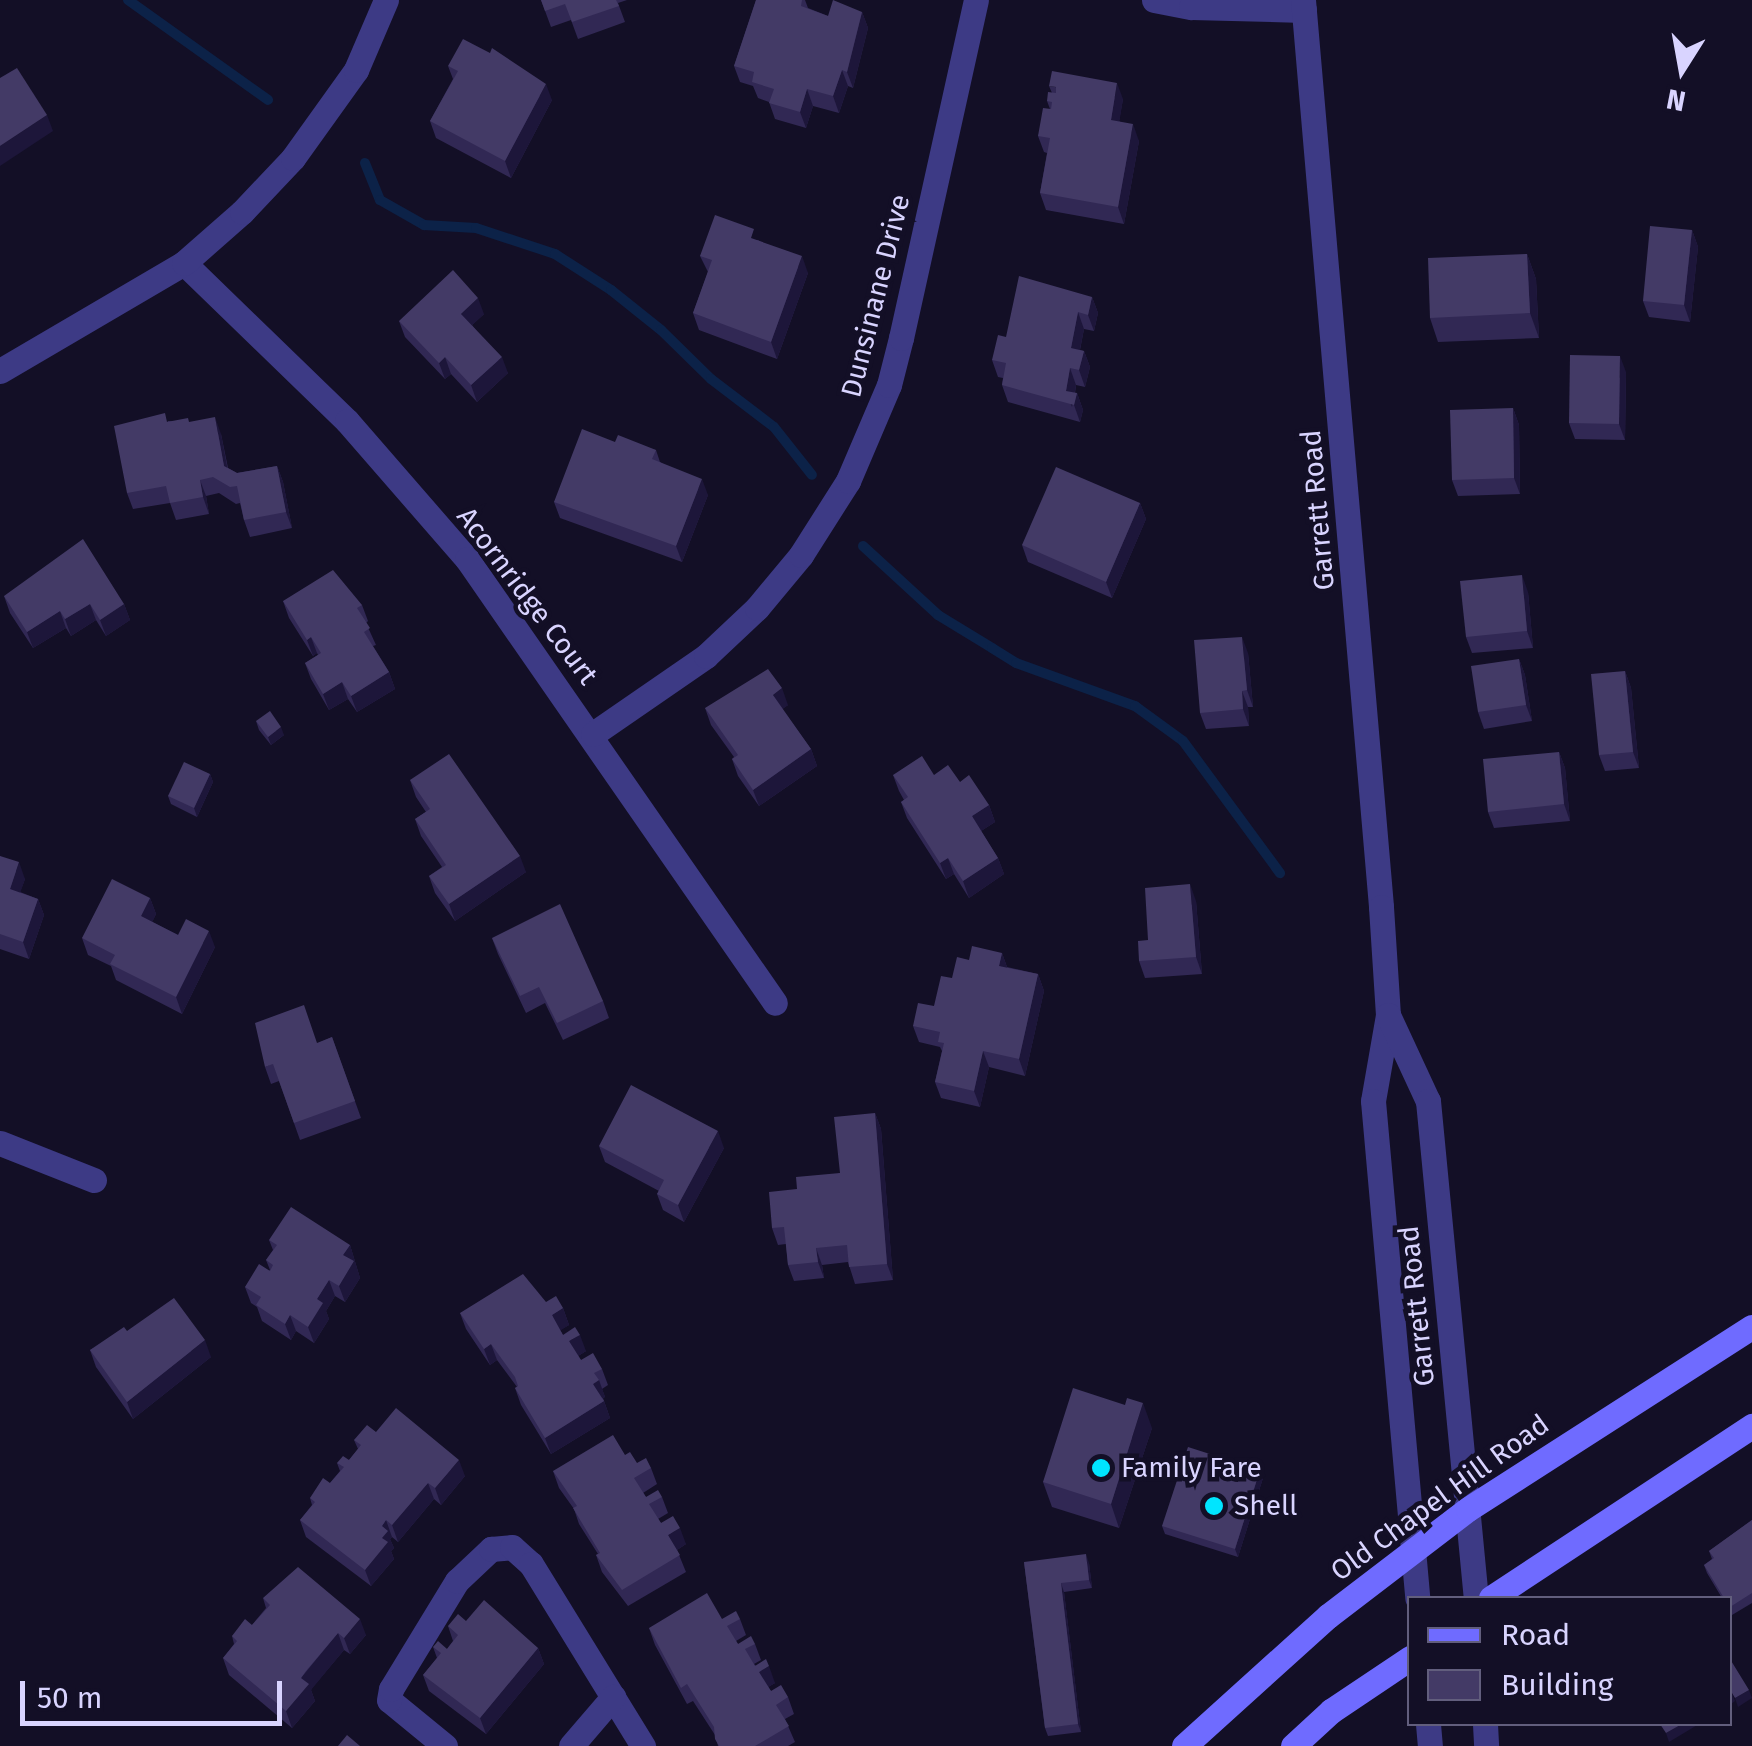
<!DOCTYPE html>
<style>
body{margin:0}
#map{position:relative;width:1752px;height:1746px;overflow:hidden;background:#130f26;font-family:"Fira Sans",sans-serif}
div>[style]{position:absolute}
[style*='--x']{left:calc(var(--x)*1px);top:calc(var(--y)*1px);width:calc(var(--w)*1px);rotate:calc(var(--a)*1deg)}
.stream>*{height:10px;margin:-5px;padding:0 5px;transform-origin:5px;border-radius:5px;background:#0c2248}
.minor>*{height:25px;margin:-12.5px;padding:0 12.5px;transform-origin:12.5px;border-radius:12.5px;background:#3d3a85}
.tertiary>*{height:25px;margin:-12.5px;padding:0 12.5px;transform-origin:12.5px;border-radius:12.5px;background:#3d3a85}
.secondary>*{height:25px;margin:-12.5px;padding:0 12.5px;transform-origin:12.5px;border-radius:12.5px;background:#6f6bff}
.wall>*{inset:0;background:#312854}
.shaded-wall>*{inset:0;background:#1d163a}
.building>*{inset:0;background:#433a66}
.dots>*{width:28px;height:28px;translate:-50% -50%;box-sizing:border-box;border:5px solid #130f26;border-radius:50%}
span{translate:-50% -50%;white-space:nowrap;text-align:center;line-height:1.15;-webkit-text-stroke:9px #130f26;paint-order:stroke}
.street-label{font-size:28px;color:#d9d4ff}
.poi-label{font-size:28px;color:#d9d4ff}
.left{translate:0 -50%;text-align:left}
.legend{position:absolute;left:1407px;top:1596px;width:325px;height:130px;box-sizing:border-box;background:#130f26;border:2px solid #625e7d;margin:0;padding:12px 18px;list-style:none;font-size:30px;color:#d9d4ff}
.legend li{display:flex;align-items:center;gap:20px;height:50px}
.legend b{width:50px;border:2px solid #625e7d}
.north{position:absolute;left:1632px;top:20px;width:100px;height:100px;-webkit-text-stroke:8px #130f26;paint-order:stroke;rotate:191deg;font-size:28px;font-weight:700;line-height:40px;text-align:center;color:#d9d4ff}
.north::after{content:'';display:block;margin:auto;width:35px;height:45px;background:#d9d4ff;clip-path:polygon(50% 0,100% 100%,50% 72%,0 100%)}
.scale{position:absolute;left:20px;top:1681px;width:262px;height:45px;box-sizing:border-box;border:5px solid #d9d4ff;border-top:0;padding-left:12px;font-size:30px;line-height:35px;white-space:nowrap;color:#d9d4ff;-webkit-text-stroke:8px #130f26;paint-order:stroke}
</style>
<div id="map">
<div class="stream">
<div style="--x:128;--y:0;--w:172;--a:35.5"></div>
<div style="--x:365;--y:163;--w:40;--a:68"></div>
<div style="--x:380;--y:200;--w:51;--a:29.6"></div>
<div style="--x:424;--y:225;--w:52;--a:3.3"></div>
<div style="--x:476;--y:228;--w:83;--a:18.2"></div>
<div style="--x:555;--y:254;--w:67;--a:32.7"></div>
<div style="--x:611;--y:290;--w:64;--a:38.7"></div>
<div style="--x:661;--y:330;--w:70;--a:44.4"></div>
<div style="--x:711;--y:379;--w:79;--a:37.3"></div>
<div style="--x:774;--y:427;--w:61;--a:51.6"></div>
<div style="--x:863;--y:546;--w:102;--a:42.6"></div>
<div style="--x:938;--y:615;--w:63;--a:31.4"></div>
<div style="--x:992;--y:648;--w:28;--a:32"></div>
<div style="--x:1016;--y:663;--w:127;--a:19.9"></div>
<div style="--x:1135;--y:706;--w:59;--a:36.1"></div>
<div style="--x:1183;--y:741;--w:164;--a:53.7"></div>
</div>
<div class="minor">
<div style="--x:1154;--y:0;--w:38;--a:11"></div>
<div style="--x:1191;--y:7;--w:113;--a:1.5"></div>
<div style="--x:184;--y:263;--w:227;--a:44.1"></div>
<div style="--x:347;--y:421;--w:183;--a:49"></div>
<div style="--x:467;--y:559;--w:540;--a:55.25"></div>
<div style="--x:0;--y:371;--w:213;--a:-30.4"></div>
<div style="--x:184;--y:263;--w:77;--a:-41.3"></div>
<div style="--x:242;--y:212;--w:74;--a:-46.6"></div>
<div style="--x:293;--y:158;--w:108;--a:-54.4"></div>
<div style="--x:356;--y:70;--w:76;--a:-66.8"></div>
<div style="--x:593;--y:734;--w:137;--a:-34.6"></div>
<div style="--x:706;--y:656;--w:70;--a:-43.3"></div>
<div style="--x:757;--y:608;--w:69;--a:-50.3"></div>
<div style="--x:801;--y:555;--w:88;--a:-57.6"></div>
<div style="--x:848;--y:481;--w:104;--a:-66.9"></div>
<div style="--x:889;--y:385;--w:49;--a:-75.7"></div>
<div style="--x:901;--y:338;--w:346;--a:-77.5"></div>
<div style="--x:0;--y:1143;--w:101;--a:21.5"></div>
<div style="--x:445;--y:1746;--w:72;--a:-140.6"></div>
<div style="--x:389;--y:1700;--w:11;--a:-80"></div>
<div style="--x:391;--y:1689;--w:127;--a:-58.6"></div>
<div style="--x:457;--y:1581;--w:47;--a:-43.3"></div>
<div style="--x:491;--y:1549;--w:21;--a:-5"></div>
<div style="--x:512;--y:1547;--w:25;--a:42"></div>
<div style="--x:531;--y:1564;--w:214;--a:58.4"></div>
<div style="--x:571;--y:1746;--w:65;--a:-49.4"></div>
</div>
<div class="tertiary">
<div style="--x:1303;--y:0;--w:910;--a:85.08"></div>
<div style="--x:1381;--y:907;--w:108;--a:86.3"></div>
<div style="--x:1388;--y:1015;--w:87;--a:99.9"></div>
<div style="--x:1373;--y:1101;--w:499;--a:84.9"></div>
<div style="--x:1388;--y:1015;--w:95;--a:65.1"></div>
<div style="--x:1428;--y:1101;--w:499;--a:84.5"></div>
<div style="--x:1428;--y:1724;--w:22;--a:85"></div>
<div style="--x:1485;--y:1724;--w:22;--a:87"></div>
</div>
<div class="secondary">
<div style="--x:1491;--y:1598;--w:313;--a:-33.4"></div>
<div style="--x:1184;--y:1746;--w:194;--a:-42.1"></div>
<div style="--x:1328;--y:1616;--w:176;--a:-37.4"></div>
<div style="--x:1468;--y:1509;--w:337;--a:-32.7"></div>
<div style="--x:1293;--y:1746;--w:52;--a:-42.6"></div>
<div style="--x:1331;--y:1711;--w:95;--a:-33.9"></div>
</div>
<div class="wall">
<div style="clip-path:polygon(541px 0,627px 0,618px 3px,625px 22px,578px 39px,571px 20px,551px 27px)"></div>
<div style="clip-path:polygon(756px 0,805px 0,808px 8px,828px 16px,862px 12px,868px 28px,853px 88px,848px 86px,839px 113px,813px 106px,806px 128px,775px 119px,769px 102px,758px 98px,753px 86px,740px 82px,734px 66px)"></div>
<div style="clip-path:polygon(448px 66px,552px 100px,511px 178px,436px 138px,430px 121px,453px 79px)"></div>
<div style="clip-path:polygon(1049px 86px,1123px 99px,1119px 121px,1139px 141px,1124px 224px,1046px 210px,1040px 193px,1047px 153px,1044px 152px,1038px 136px,1050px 109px,1047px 101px,1052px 93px)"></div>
<div style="clip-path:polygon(1692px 230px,1698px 247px,1690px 322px,1649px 317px,1643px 301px)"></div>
<div style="clip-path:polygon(758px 240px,808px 273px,777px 359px,699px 330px,693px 313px,708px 272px,700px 256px)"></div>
<div style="clip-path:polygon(1527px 254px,1536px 279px,1539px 338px,1438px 342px,1430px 318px)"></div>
<div style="clip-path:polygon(1092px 297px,1098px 313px,1094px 331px,1084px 329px,1080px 350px,1084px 351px,1090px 367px,1085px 387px,1076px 385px,1075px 393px,1077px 393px,1083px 410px,1080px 422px,1008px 402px,1002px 385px,1003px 378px,998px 377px,992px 360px,1006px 337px)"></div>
<div style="clip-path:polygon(484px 314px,472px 325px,508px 373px,477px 402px,451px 374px,445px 379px,405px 337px,399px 321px)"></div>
<div style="clip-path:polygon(1626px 372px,1625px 440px,1575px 439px,1569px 423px)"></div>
<div style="clip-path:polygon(1513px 408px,1519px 425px,1520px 494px,1458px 496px,1452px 480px)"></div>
<div style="clip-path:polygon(168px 421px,190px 422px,221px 434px,228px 468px,237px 473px,277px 466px,283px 482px,292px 528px,250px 537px,244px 520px,240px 503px,236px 504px,219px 493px,206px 496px,209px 514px,176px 520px,170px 503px,133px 509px,127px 493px)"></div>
<div style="clip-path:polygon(615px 442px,656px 450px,660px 462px,708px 495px,682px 562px,560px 518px,554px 502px)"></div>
<div style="clip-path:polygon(1140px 503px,1146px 519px,1112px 598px,1028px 562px,1022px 545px)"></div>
<div style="clip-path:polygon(1528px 592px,1533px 648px,1472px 653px,1466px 637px)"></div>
<div style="clip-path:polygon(4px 596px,124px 604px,130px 620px,106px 636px,96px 620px,71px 636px,66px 628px,33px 648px,10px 613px)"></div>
<div style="clip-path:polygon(283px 601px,362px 605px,368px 621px,366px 623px,376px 645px,373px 646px,389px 672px,395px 689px,357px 712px,348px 699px,329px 710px,311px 679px,305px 663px,318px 655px,317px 653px,313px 656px,289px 618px)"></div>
<div style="clip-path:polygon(1248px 653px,1253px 707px,1248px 707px,1249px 726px,1206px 729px,1200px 713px)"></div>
<div style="clip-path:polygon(1519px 659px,1525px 675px,1532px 721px,1484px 729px,1478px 712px)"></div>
<div style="clip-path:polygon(1625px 671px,1631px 688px,1639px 768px,1605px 771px,1599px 755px)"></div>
<div style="clip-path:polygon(788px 705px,782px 709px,811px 749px,817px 766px,759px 806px,738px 776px,732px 759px,734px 757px,711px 725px,705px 708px)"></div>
<div style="clip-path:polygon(256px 721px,284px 735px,271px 745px,259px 730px)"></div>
<div style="clip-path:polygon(1559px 752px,1565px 768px,1570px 821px,1494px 828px,1488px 812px)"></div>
<div style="clip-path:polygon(210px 774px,213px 782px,197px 817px,171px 804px,168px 796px)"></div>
<div style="clip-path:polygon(893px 775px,934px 775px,960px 782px,989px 805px,995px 822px,981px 831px,998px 858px,1004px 874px,969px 898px,954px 874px,946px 879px,907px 818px,901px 802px,904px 800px,899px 791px)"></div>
<div style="clip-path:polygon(410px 780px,526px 872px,455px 921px,435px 893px,429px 876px,442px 867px,421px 836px,415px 819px,426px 812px,416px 797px)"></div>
<div style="clip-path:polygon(0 856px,25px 879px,20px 892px,38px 899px,44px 915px,29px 959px,0 949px)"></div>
<div style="clip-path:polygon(150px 898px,156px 914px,152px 922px,178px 935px,215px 947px,182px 1014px,116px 980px,111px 966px,88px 955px,82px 938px)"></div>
<div style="clip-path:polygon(1196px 901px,1202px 974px,1145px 978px,1139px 961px,1148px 940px)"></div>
<div style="clip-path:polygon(492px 938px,603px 1001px,609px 1018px,563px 1040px,545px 1003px,526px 1013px,498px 954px)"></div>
<div style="clip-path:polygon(1002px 953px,1007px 967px,1038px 974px,1044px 991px,1025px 1076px,989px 1067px,980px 1107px,941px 1098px,935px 1082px,942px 1051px,940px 1047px,919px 1042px,913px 1026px,934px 1006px,969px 960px)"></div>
<div style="clip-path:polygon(332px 1037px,361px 1118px,300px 1140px,279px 1081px,271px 1084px,265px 1067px)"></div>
<div style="clip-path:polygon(875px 1113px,881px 1129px,893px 1280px,855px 1284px,848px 1262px,822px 1265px,824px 1278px,794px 1281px,788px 1265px,786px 1244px,778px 1245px,772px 1228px,797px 1189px,840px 1173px)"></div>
<div style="clip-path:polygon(599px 1146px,724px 1148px,684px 1222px,663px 1210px,657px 1194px,659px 1191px,605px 1162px)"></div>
<div style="clip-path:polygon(269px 1240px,350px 1245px,360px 1278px,345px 1302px,335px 1296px,326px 1311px,329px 1319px,314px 1343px,296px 1331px,291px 1340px,262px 1321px,257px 1307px,251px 1303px,245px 1287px,270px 1270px,266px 1260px,273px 1250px)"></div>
<div style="clip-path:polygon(546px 1302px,563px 1308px,569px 1325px,560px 1330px,563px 1335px,586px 1351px,578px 1356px,581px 1360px,602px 1369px,608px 1385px,602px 1389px,605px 1397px,603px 1398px,610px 1418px,551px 1454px,521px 1405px,515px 1388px,517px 1387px,497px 1360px,490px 1365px,466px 1329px,460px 1313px)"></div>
<div style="clip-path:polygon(127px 1331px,211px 1357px,133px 1419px,96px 1367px,90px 1350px)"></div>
<div style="clip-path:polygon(1152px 1428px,1119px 1528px,1052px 1507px,1043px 1482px)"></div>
<div style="clip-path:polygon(376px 1432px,465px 1476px,441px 1505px,434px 1499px,398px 1542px,392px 1537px,390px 1539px,394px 1548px,391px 1551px,394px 1559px,371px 1586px,306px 1537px,300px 1520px,312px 1505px,310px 1498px,330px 1483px,340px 1471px,337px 1463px,349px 1460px,358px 1449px,354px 1440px)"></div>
<div style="clip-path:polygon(637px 1463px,651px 1468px,657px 1484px,643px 1493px,646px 1497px,662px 1497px,668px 1513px,658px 1519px,661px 1523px,686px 1544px,677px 1550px,686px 1572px,628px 1606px,602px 1572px,596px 1555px,598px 1554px,579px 1524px,574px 1509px,559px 1488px,553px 1471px)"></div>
<div style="clip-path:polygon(1263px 1478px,1238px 1557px,1165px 1534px,1162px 1526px)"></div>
<div style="clip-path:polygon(1752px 1520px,1752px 1603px,1732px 1615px,1730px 1611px,1730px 1598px,1722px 1598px,1707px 1573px,1704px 1565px,1712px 1559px,1709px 1551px)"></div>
<div style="clip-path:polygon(1024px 1562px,1089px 1563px,1092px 1588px,1064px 1592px,1081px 1732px,1048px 1736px,1045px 1728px)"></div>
<div style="clip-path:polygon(263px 1598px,366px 1635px,350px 1654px,344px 1650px,312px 1688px,311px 1690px,315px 1701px,292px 1728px,229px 1675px,223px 1658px,234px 1644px,232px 1636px,252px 1625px,266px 1608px)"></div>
<div style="clip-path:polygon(722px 1619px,740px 1619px,746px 1635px,736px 1641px,738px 1644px,755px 1644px,761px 1660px,754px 1664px,775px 1683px,768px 1687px,771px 1691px,788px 1697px,794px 1714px,785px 1719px,795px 1742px,788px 1746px,718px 1746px,715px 1735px,693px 1701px,687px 1704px,655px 1645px,649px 1628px)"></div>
<div style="clip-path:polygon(466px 1621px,538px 1648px,544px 1664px,486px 1734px,429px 1691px,423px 1675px,437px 1658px,433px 1647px,447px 1649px,453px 1641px,448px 1626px)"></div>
</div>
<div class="shaded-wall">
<div style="clip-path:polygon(862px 12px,868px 28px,853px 88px,847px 72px)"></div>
<div style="clip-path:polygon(842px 70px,848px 86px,839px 113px,833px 96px)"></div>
<div style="clip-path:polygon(1117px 83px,1123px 99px,1117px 136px,1111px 120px)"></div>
<div style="clip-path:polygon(546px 84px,552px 100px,511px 178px,505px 161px)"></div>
<div style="clip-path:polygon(807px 89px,813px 106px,806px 128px,800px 112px)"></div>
<div style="clip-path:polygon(47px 115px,53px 131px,0 166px,0 146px)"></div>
<div style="clip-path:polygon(1133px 124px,1139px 141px,1124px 224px,1118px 207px)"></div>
<div style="clip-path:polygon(1692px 230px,1698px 247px,1690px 322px,1684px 305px)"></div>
<div style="clip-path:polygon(1527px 254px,1536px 279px,1539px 338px,1530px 313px)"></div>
<div style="clip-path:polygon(802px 256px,808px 273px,777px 359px,771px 342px)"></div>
<div style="clip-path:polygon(1092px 297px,1098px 313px,1094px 331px,1088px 315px)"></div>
<div style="clip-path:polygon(478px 298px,484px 314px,467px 330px,461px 314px)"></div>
<div style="clip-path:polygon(1078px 312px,1084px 329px,1077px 364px,1071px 348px)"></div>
<div style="clip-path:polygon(1084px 351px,1090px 367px,1085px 387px,1079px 370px)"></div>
<div style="clip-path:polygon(1620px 356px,1626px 372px,1625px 440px,1619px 424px)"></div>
<div style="clip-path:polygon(445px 357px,451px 374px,445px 379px,439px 363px)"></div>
<div style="clip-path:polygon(502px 357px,508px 373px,477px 402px,471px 385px)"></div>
<div style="clip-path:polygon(1070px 368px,1076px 385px,1072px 407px,1066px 391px)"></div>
<div style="clip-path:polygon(1077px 393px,1083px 410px,1080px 422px,1074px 405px)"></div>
<div style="clip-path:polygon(1513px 408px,1519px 425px,1520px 494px,1514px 478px)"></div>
<div style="clip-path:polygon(215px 417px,221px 434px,230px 482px,224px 466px)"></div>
<div style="clip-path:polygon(277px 466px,283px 482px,292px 528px,286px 512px)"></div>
<div style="clip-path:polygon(702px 479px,708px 495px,682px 562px,676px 546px)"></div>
<div style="clip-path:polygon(200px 480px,206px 496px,209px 514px,203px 497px)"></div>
<div style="clip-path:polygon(1140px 503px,1146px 519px,1112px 598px,1106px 582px)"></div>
<div style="clip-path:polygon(1522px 575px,1528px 592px,1533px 648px,1527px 631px)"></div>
<div style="clip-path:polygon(90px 604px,96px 620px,71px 636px,65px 619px)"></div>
<div style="clip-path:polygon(124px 604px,130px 620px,106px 636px,100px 620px)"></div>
<div style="clip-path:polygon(60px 611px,66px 628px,33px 648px,27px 632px)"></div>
<div style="clip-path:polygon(311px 637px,317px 653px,313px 656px,307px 640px)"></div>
<div style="clip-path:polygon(1242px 637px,1248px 653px,1253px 707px,1247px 690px)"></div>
<div style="clip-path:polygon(1519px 659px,1525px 675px,1532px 721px,1526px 705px)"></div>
<div style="clip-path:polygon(1625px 671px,1631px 688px,1639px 768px,1633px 752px)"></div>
<div style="clip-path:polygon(389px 672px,395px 689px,357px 712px,351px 696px)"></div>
<div style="clip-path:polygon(342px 682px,348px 699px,329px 710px,323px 694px)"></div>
<div style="clip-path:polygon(782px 688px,788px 705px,779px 712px,773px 695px)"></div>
<div style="clip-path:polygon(1242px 691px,1248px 707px,1249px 726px,1243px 709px)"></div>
<div style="clip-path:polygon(281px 727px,284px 735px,271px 745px,268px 737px)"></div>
<div style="clip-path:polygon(811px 749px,817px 766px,759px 806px,753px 790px)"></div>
<div style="clip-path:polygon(1559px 752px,1565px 768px,1570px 821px,1564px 804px)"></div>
<div style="clip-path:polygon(210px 774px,213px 782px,197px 817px,194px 808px)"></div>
<div style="clip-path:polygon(989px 805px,995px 822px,978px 833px,972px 816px)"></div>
<div style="clip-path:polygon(520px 856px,526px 872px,455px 921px,449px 904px)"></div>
<div style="clip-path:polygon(948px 858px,954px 874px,946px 879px,940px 863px)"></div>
<div style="clip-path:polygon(998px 858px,1004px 874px,969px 898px,963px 881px)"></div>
<div style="clip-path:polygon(19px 862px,25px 879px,16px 905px,10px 889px)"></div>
<div style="clip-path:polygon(1190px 884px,1196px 901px,1202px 974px,1196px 957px)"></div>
<div style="clip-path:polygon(150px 898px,156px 914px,147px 933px,141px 916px)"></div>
<div style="clip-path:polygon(38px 899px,44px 915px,29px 959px,23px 942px)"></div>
<div style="clip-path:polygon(209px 931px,215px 947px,182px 1014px,176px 997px)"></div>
<div style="clip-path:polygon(1002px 953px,1008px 970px,999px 966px)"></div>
<div style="clip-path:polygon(1038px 974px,1044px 991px,1025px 1076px,1019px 1059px)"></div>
<div style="clip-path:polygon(983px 1051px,989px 1067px,980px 1107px,974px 1091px)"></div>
<div style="clip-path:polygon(875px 1113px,881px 1129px,893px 1280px,887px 1264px)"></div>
<div style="clip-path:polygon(718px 1131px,724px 1148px,684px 1222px,678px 1205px)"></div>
<div style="clip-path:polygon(350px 1245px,360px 1278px,345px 1302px,339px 1286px,343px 1255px)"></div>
<div style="clip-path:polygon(816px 1248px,822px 1265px,824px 1278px,818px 1262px)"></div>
<div style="clip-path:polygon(329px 1280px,335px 1296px,326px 1311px,329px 1319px,314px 1343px,308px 1327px,317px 1299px)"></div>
<div style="clip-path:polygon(563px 1308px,569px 1325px,558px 1332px,552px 1315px)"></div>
<div style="clip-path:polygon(290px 1315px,296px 1331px,291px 1340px,285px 1324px)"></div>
<div style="clip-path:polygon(580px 1335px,586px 1351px,575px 1358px,569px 1341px)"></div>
<div style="clip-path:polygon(205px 1340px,211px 1357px,133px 1419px,127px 1402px)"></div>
<div style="clip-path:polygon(491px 1344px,497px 1360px,490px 1365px,484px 1349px)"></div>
<div style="clip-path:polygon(599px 1380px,605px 1397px,599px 1400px,593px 1384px)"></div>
<div style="clip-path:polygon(604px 1401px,610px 1418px,551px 1454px,545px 1438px)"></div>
<div style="clip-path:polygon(1143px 1403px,1152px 1428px,1119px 1528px,1111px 1504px)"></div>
<div style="clip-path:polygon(459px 1460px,465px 1476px,441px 1505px,435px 1488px)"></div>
<div style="clip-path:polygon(1260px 1470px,1263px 1478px,1238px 1557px,1235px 1549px)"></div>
<div style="clip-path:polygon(428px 1483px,434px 1499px,398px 1542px,392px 1525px)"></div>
<div style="clip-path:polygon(386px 1520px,392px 1537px,390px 1539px,394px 1548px,391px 1551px,394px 1559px,371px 1586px,365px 1570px,382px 1538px,382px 1526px)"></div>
<div style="clip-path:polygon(680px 1528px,686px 1544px,674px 1552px,668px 1535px)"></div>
<div style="clip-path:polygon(1086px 1554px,1089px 1563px,1092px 1588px,1089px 1580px)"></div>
<div style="clip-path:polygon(1061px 1583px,1064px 1592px,1081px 1732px,1078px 1724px)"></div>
<div style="clip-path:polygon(360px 1619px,366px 1635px,350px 1654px,344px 1638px)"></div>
<div style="clip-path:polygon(338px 1633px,344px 1650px,311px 1690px,315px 1701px,292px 1728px,286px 1711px,301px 1678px)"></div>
<div style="clip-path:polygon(538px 1648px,544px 1664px,486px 1734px,480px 1718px)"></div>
<div style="clip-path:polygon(769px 1666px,775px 1683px,765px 1689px,759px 1672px)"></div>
<div style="clip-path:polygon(1749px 1690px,1752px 1698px,1738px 1707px,1735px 1698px)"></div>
<div style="clip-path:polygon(1732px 1693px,1735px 1701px,1730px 1705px,1730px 1694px)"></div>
<div style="clip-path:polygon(1682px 1724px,1699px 1724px,1669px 1742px,1666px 1733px)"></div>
</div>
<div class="building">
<div style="clip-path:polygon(541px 0,616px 0,619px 6px,572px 22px,565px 4px,545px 11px)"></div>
<div style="clip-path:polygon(756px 0,802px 0,801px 6px,828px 16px,833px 0,862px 12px,847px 72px,842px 70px,833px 96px,807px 89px,800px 112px,769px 103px,774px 89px,752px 82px,754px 72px,734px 66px)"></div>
<div style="clip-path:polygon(463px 39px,490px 53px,492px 48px,546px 84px,505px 161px,430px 121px,458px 71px,448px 66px)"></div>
<div style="clip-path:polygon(17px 68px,47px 115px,0 146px,0 78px)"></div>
<div style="clip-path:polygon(1052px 71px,1117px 83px,1111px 120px,1133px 124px,1118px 207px,1040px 193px,1050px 138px,1038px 136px,1043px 108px,1051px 109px,1052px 102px,1047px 101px,1048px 92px,1056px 93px,1056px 87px,1049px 86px)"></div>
<div style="clip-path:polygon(715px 215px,754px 229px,751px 238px,802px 256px,771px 342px,693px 313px,712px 260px,700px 256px)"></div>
<div style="clip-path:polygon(1650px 226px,1692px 230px,1684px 305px,1643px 301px)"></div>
<div style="clip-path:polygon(1527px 254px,1530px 313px,1430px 318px,1428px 258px)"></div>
<div style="clip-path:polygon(453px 270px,478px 298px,461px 314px,502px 357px,471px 385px,445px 357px,439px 363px,399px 321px)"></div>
<div style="clip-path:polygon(1019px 276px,1092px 297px,1088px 315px,1078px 312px,1071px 348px,1084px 351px,1079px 370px,1070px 368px,1066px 391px,1077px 393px,1074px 405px,1002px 385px,1006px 363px,992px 360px,998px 335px,1006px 337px)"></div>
<div style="clip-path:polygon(1570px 355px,1620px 356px,1619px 424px,1569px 423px)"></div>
<div style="clip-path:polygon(1513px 408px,1514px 478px,1452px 480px,1450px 410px)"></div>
<div style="clip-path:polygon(165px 413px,167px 422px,188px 418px,189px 422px,215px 417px,224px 466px,237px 473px,277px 466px,286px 512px,244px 520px,237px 486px,230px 487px,213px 477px,200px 480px,203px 497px,170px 503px,166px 486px,127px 493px,114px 426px)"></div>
<div style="clip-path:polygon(582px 429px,615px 442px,618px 435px,656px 450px,652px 459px,702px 479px,676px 546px,554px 502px)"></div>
<div style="clip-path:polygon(1056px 467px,1140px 503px,1106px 582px,1022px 545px)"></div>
<div style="clip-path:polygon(83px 539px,124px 604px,100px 620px,90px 604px,65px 619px,60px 611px,27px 632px,4px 596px)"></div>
<div style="clip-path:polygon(333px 570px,362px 605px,357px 608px,370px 628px,364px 632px,389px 672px,351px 696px,342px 682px,323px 694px,305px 663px,321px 653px,311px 637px,307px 640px,283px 601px)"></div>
<div style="clip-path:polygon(1522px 575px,1527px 631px,1466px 637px,1460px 581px)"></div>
<div style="clip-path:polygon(1242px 637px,1247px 690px,1242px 691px,1243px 709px,1200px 713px,1194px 640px)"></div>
<div style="clip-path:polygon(1519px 659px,1526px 705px,1478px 712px,1471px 666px)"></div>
<div style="clip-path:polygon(768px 669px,782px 688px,773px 695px,811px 749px,753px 790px,732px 759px,738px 755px,705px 708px)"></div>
<div style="clip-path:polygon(1625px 671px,1633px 752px,1599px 755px,1591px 674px)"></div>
<div style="clip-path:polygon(270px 711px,281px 727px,268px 737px,256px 721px)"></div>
<div style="clip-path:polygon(1559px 752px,1564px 804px,1488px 812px,1483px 759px)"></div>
<div style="clip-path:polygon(449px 754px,520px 856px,449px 904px,429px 876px,446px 865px,415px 819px,430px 809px,410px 780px)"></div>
<div style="clip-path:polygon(922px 756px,934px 775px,948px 765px,960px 782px,969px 775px,989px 805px,972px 816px,998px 858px,963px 881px,948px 858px,940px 863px,901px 802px,908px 797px,893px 775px)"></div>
<div style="clip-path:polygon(184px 762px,210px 774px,194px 808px,168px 796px)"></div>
<div style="clip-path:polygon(0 856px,19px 862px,10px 889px,38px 899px,23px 942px,0 934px)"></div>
<div style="clip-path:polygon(112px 879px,150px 898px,141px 916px,178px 935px,186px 919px,209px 931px,176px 997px,110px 964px,115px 955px,82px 938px)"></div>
<div style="clip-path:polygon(1190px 884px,1196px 957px,1139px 961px,1138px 941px,1148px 940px,1145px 888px)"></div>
<div style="clip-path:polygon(560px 904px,603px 1001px,557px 1023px,539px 987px,520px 996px,492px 938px)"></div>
<div style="clip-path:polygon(972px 946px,1002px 953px,999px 966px,1038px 974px,1019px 1059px,983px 1051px,974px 1091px,935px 1082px,944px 1043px,938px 1042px,940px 1032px,913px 1026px,918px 1003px,934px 1006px,941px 976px,952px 978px,957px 957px,969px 960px)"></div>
<div style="clip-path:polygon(304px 1005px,317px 1043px,332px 1037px,355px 1101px,294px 1123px,273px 1064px,265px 1067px,255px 1023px)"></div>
<div style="clip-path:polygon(631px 1085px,718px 1131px,678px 1205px,657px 1194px,664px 1180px,599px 1146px)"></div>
<div style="clip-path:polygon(875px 1113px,887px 1264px,849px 1267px,847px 1245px,816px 1248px,818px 1262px,788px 1265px,784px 1227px,772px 1228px,769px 1192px,797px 1189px,796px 1177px,840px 1173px,834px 1117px)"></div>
<div style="clip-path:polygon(291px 1207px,350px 1245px,343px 1255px,354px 1261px,339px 1286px,329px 1280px,317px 1299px,323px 1303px,308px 1327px,290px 1315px,285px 1324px,256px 1305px,261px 1297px,245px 1287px,259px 1264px,270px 1271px,273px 1265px,266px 1260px,277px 1245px,269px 1240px)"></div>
<div style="clip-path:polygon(523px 1274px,546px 1302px,556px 1296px,563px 1308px,552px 1315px,563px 1335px,575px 1327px,580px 1335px,569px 1341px,581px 1360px,593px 1353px,602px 1369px,594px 1373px,599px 1380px,593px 1384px,604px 1401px,545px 1438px,515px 1388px,518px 1386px,515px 1377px,491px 1344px,484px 1349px,460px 1313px)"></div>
<div style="clip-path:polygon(174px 1298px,205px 1340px,127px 1402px,90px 1350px,124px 1327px,127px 1331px)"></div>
<div style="clip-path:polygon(1073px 1388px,1125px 1405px,1127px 1398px,1143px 1403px,1111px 1504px,1043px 1482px)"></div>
<div style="clip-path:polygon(396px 1408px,459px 1460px,435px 1488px,428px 1483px,392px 1525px,386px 1520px,382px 1526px,388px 1531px,382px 1538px,388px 1542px,365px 1570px,300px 1520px,315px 1502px,310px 1498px,323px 1478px,330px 1483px,344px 1467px,337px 1463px,343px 1456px,349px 1460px,361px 1445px,354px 1440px,367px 1425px,376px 1432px)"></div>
<div style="clip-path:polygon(613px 1435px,625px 1455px,630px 1452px,637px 1463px,646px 1458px,651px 1468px,634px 1478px,646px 1497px,658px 1490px,662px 1497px,649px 1504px,661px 1523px,673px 1516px,680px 1528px,668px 1535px,680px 1555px,622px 1590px,596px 1555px,600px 1553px,573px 1508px,577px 1506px,553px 1471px)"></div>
<div style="clip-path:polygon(1188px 1447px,1260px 1470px,1235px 1549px,1162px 1526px)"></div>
<div style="clip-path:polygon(1752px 1520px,1752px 1593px,1730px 1607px,1730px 1598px,1724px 1598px,1704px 1565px,1714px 1558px,1709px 1551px)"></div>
<div style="clip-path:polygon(1086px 1554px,1089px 1580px,1061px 1583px,1078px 1724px,1045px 1728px,1024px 1562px)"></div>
<div style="clip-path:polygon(298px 1567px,360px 1619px,344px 1638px,338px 1633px,306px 1671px,301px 1678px,309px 1684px,286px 1711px,223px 1658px,237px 1641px,232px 1636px,245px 1619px,252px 1625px,270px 1605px,263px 1598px)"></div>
<div style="clip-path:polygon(707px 1593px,722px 1619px,736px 1611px,740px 1619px,727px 1626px,738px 1644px,751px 1636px,755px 1644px,745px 1649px,755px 1666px,766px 1659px,769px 1666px,759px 1672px,771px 1691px,781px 1685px,788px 1697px,776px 1705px,789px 1726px,755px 1746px,719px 1746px,715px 1739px,714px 1727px,687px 1684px,681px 1688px,649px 1628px)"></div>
<div style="clip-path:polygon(484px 1600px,538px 1648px,480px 1718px,423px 1675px,441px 1653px,433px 1647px,438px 1641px,447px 1649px,458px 1635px,448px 1626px,458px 1614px,466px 1621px)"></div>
<div style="clip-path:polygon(1730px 1659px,1749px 1690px,1735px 1698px,1732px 1693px,1730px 1694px)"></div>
<div style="clip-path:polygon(1660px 1724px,1682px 1724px,1666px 1733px)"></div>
<div style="clip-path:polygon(347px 1735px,360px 1746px,338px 1746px)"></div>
</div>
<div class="dots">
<div style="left:1101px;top:1468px;background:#00e5ff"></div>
<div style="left:1214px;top:1506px;background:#00e5ff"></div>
</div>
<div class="street-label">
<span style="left:876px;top:296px;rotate:-76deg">Dunsinane Drive</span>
<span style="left:1318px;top:510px;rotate:-95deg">Garrett Road</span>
<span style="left:527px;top:596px;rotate:53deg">Acornridge Court</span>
<span style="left:1417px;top:1306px;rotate:-96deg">Garrett Road</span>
<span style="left:1440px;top:1498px;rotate:-36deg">Old Chapel Hill Road</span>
</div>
<div class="poi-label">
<span class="left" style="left:1121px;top:1468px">Family Fare</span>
<span class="left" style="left:1234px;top:1506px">Shell</span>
</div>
<ul class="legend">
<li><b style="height:12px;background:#6f6bff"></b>Road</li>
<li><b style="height:28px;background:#433a66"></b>Building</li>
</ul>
<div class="north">N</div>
<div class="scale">50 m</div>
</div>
